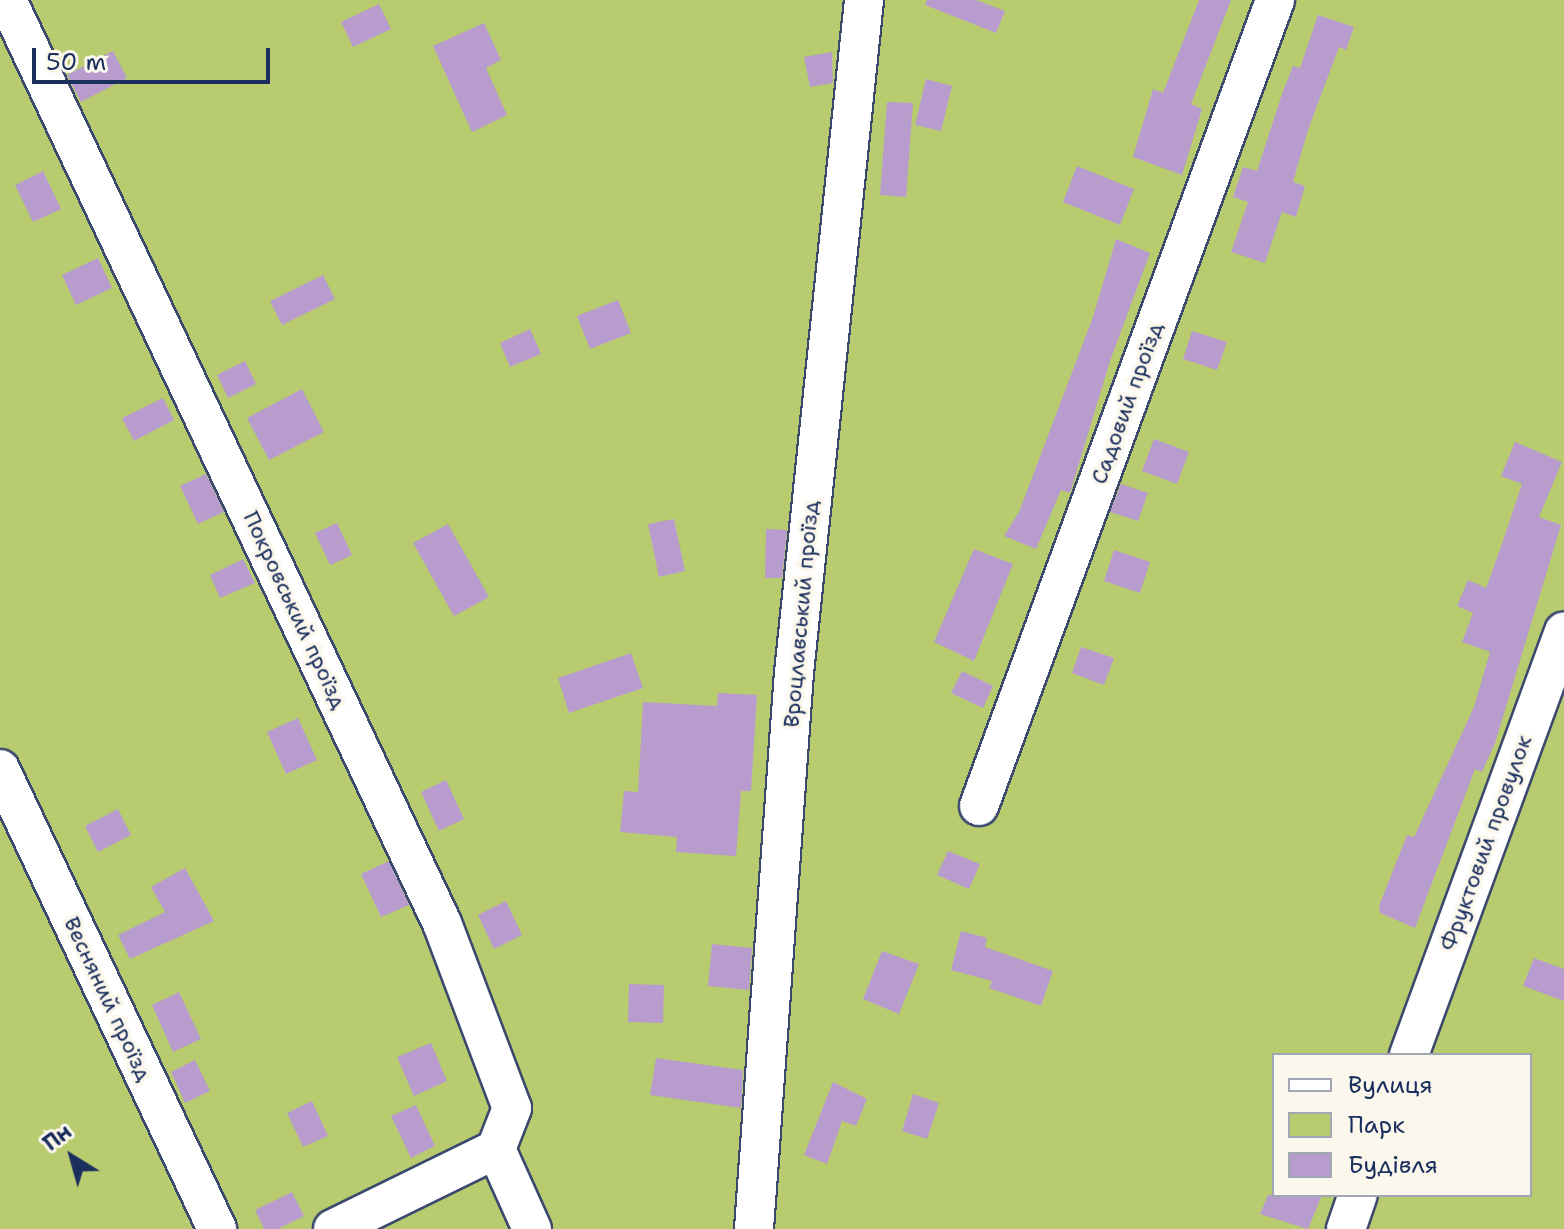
<!DOCTYPE html>
<meta charset="utf-8">
<style>
body{margin:0}
#map{position:relative;width:1564px;height:1229px;overflow:hidden;background:#f3dfc2;font-family:"Shantell Sans",sans-serif}
div>[style]{position:absolute}
[style*='--x']{left:calc(var(--x)*1px);top:calc(var(--y)*1px);width:calc(var(--w)*1px);rotate:calc(var(--a)*1deg)}
.green>*{inset:0;background:#b8cc6f}
.building>*{inset:0;background:#b89ccd}
.roads{filter:drop-shadow(2px 0 #3b496d) drop-shadow(-2px 0 #3b496d) drop-shadow(0 2px #3b496d) drop-shadow(0 -2px #3b496d)}
.street>*{height:38px;margin:-19px;padding:0 19px;transform-origin:19px;border-radius:19px;background:#fff}
span{translate:-50% -50%;white-space:nowrap;text-align:center;line-height:1.15;-webkit-text-stroke:7px #fbf7ec;paint-order:stroke}
.street-label{font-size:22px;color:#1b2f5e}
.legend{position:absolute;left:1272px;top:1053px;width:260px;height:144px;box-sizing:border-box;background:#fbf7ec;border:2px solid #a1a7b3;margin:0;padding:10px 14px;list-style:none;font-size:24px;color:#1b2f5e}
.legend li{display:flex;align-items:center;gap:16px;height:40px}
.legend b{width:40px;border:2px solid #a1a7b3}
.north{position:absolute;left:32px;top:1117px;width:80px;height:80px;-webkit-text-stroke:6px #fbf7ec;paint-order:stroke;rotate:323deg;font-size:22px;font-weight:700;line-height:32px;text-align:center;color:#1b2f5e}
.north::after{content:'';display:block;margin:auto;width:28px;height:36px;background:#1b2f5e;clip-path:polygon(50% 0,100% 100%,50% 72%,0 100%)}
.scale{position:absolute;left:32px;top:48px;width:238px;height:36px;box-sizing:border-box;border:4px solid #1b2f5e;border-top:0;padding-left:10px;font-size:24px;line-height:28px;white-space:nowrap;color:#1b2f5e;-webkit-text-stroke:6px #fbf7ec;paint-order:stroke}
</style>
<div id="map">
<div class="green">
<div style="clip-path:polygon(evenodd,0 0,1564px 0,1564px 1229px,0 1229px,0 0,1274px 1055px,1530px 1055px,1530px 1195px,1274px 1195px,1274px 1055px)"></div>
</div>
<div class="building">
<div style="clip-path:polygon(927px 0,976px 0,1005px 11px,996px 33px,925px 5px)"></div>
<div style="clip-path:polygon(1199px 0,1231px 0,1191px 104px,1202px 109px,1182px 175px,1133px 157px,1153px 89px,1163px 93px)"></div>
<div style="clip-path:polygon(379px 4px,391px 29px,353px 47px,341px 22px)"></div>
<div style="clip-path:polygon(1318px 15px,1354px 27px,1346px 50px,1339px 47px,1308px 130px,1293px 182px,1305px 186px,1296px 217px,1282px 212px,1265px 263px,1231px 252px,1248px 202px,1233px 197px,1243px 167px,1257px 171px,1283px 91px,1293px 66px,1300px 68px)"></div>
<div style="clip-path:polygon(484px 23px,501px 60px,486px 68px,507px 115px,472px 132px,433px 46px)"></div>
<div style="clip-path:polygon(113px 51px,127px 78px,81px 102px,67px 75px)"></div>
<div style="clip-path:polygon(832px 52px,833px 83px,810px 87px,804px 57px)"></div>
<div style="clip-path:polygon(926px 79px,952px 86px,941px 131px,915px 125px)"></div>
<div style="clip-path:polygon(887px 102px,913px 103px,906px 197px,880px 195px)"></div>
<div style="clip-path:polygon(1077px 166px,1134px 189px,1120px 225px,1063px 202px)"></div>
<div style="clip-path:polygon(43px 171px,61px 209px,33px 222px,15px 185px)"></div>
<div style="clip-path:polygon(1116px 239px,1150px 253px,1110px 361px,1070px 493px,1061px 490px,1036px 549px,1004px 536px,1019px 512px,1093px 317px)"></div>
<div style="clip-path:polygon(98px 258px,112px 288px,76px 305px,62px 275px)"></div>
<div style="clip-path:polygon(323px 275px,335px 299px,282px 325px,270px 301px)"></div>
<div style="clip-path:polygon(618px 300px,631px 333px,590px 349px,577px 316px)"></div>
<div style="clip-path:polygon(530px 329px,541px 354px,510px 367px,500px 343px)"></div>
<div style="clip-path:polygon(1192px 331px,1227px 342px,1217px 370px,1183px 359px)"></div>
<div style="clip-path:polygon(245px 361px,256px 384px,228px 398px,217px 375px)"></div>
<div style="clip-path:polygon(302px 389px,324px 432px,269px 460px,247px 418px)"></div>
<div style="clip-path:polygon(163px 398px,174px 420px,134px 441px,122px 418px)"></div>
<div style="clip-path:polygon(1154px 439px,1189px 452px,1177px 484px,1142px 471px)"></div>
<div style="clip-path:polygon(1515px 442px,1562px 462px,1539px 517px,1561px 525px,1495px 743px,1482px 772px,1475px 769px,1415px 928px,1380px 913px,1379px 906px,1407px 835px,1414px 837px,1474px 707px,1490px 652px,1462px 642px,1473px 613px,1457px 606px,1468px 580px,1486px 588px,1503px 541px,1522px 484px,1501px 476px)"></div>
<div style="clip-path:polygon(206px 474px,224px 512px,198px 524px,180px 486px)"></div>
<div style="clip-path:polygon(1121px 484px,1148px 493px,1138px 521px,1110px 512px)"></div>
<div style="clip-path:polygon(674px 519px,685px 571px,659px 577px,648px 524px)"></div>
<div style="clip-path:polygon(337px 523px,352px 555px,330px 565px,315px 533px)"></div>
<div style="clip-path:polygon(448px 524px,489px 597px,454px 616px,413px 543px)"></div>
<div style="clip-path:polygon(766px 529px,787px 530px,782px 578px,765px 578px)"></div>
<div style="clip-path:polygon(974px 549px,1013px 564px,974px 661px,934px 642px)"></div>
<div style="clip-path:polygon(1114px 550px,1150px 562px,1140px 593px,1104px 581px)"></div>
<div style="clip-path:polygon(243px 559px,255px 583px,220px 598px,210px 575px)"></div>
<div style="clip-path:polygon(1081px 647px,1114px 658px,1104px 685px,1072px 673px)"></div>
<div style="clip-path:polygon(631px 653px,643px 688px,569px 713px,558px 678px)"></div>
<div style="clip-path:polygon(962px 671px,993px 686px,983px 708px,951px 693px)"></div>
<div style="clip-path:polygon(718px 693px,757px 695px,751px 791px,741px 791px,736px 856px,676px 852px,677px 837px,620px 832px,624px 791px,638px 792px,643px 702px,717px 706px)"></div>
<div style="clip-path:polygon(298px 718px,317px 760px,286px 774px,267px 732px)"></div>
<div style="clip-path:polygon(446px 780px,464px 819px,439px 831px,421px 792px)"></div>
<div style="clip-path:polygon(118px 809px,131px 835px,98px 852px,85px 826px)"></div>
<div style="clip-path:polygon(948px 851px,980px 864px,969px 889px,937px 875px)"></div>
<div style="clip-path:polygon(389px 861px,409px 905px,381px 917px,361px 874px)"></div>
<div style="clip-path:polygon(185px 868px,214px 921px,130px 959px,118px 935px,165px 912px,151px 887px)"></div>
<div style="clip-path:polygon(506px 901px,522px 935px,494px 949px,478px 915px)"></div>
<div style="clip-path:polygon(961px 931px,987px 938px,985px 947px,1053px 971px,1041px 1006px,989px 988px,992px 981px,951px 970px)"></div>
<div style="clip-path:polygon(712px 944px,752px 948px,749px 990px,708px 986px)"></div>
<div style="clip-path:polygon(882px 951px,919px 964px,899px 1014px,863px 999px)"></div>
<div style="clip-path:polygon(1534px 958px,1564px 969px,1564px 1001px,1523px 986px)"></div>
<div style="clip-path:polygon(629px 984px,664px 985px,663px 1023px,628px 1022px)"></div>
<div style="clip-path:polygon(179px 992px,201px 1039px,173px 1052px,152px 1005px)"></div>
<div style="clip-path:polygon(431px 1043px,447px 1081px,414px 1096px,397px 1057px)"></div>
<div style="clip-path:polygon(656px 1058px,743px 1070px,741px 1108px,650px 1095px)"></div>
<div style="clip-path:polygon(195px 1060px,210px 1091px,185px 1103px,171px 1072px)"></div>
<div style="clip-path:polygon(833px 1082px,867px 1099px,856px 1126px,842px 1121px,827px 1164px,804px 1155px)"></div>
<div style="clip-path:polygon(913px 1094px,939px 1103px,927px 1139px,902px 1131px)"></div>
<div style="clip-path:polygon(312px 1101px,328px 1136px,303px 1147px,287px 1113px)"></div>
<div style="clip-path:polygon(416px 1105px,435px 1146px,411px 1158px,391px 1116px)"></div>
<div style="clip-path:polygon(292px 1192px,304px 1216px,278px 1229px,264px 1229px,255px 1210px)"></div>
<div style="clip-path:polygon(1268px 1195px,1322px 1195px,1308px 1229px,1260px 1214px)"></div>
</div>
<div class="roads">
<div class="street">
<div style="--x:7;--y:0;--w:1020;--a:64.77"></div>
<div style="--x:442;--y:923;--w:198;--a:69.3"></div>
<div style="--x:512;--y:1108;--w:44;--a:111.3"></div>
<div style="--x:496;--y:1149;--w:88;--a:65.8"></div>
<div style="--x:0;--y:769;--w:509;--a:64.74"></div>
<div style="--x:979;--y:806;--w:859;--a:-69.83"></div>
<div style="--x:1409;--y:1055;--w:451;--a:-69.9"></div>
<div style="--x:333;--y:1229;--w:182;--a:-26.1"></div>
<div style="--x:754;--y:1229;--w:557;--a:-85.89"></div>
<div style="--x:794;--y:673;--w:677;--a:-84.06"></div>
<div style="--x:1346;--y:1229;--w:36;--a:-71"></div>
</div>
</div>
<div class="street-label">
<span style="left:1127px;top:403px;rotate:-70deg">Садовий проїзд</span>
<span style="left:295px;top:610px;rotate:65deg">Покровський проїзд</span>
<span style="left:801px;top:614px;rotate:-85deg">Вроцлавський проїзд</span>
<span style="left:1486px;top:843px;rotate:-70deg">Фруктовий провулок</span>
<span style="left:108px;top:999px;rotate:65deg">Весняний проїзд</span>
</div>
<ul class="legend">
<li><b style="height:10px;background:#fff"></b>Вулиця</li>
<li><b style="height:22px;background:#b8cc6f"></b>Парк</li>
<li><b style="height:22px;background:#b89ccd"></b>Будівля</li>
</ul>
<div class="north">Пн</div>
<div class="scale">50 m</div>
</div>
